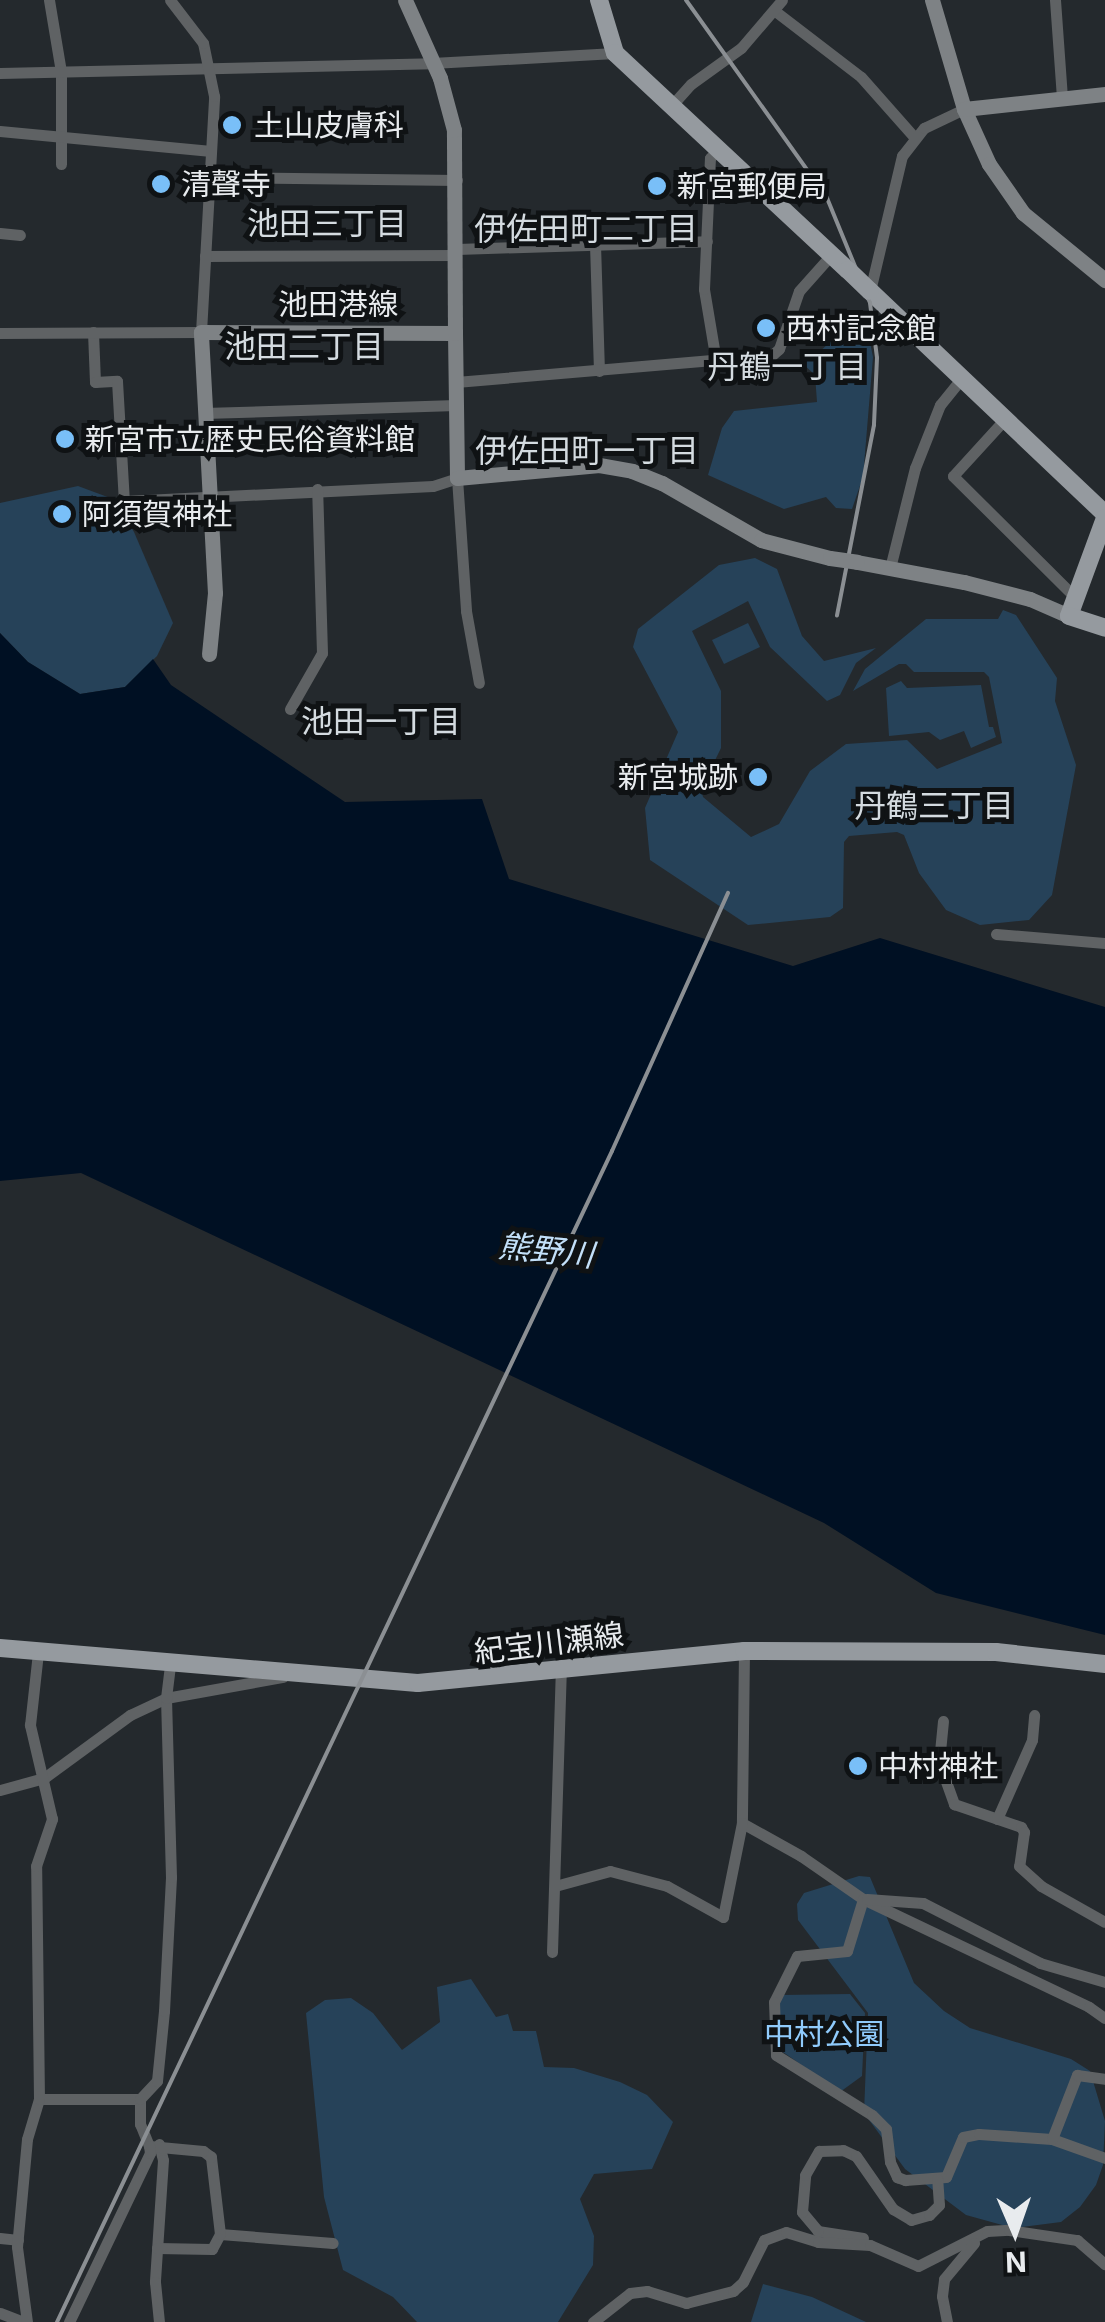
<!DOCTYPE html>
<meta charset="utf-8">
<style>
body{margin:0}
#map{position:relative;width:1105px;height:2322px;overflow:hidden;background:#24292d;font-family:Inter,"Noto Sans JP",sans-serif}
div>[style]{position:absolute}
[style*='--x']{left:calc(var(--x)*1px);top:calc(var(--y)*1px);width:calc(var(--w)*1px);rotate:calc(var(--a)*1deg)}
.green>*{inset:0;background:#264259}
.water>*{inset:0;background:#001023}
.street>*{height:11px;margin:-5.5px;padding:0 5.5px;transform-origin:5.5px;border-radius:5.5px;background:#5f6264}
.secondary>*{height:15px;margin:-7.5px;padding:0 7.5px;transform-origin:7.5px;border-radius:7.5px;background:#7e8285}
.primary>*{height:18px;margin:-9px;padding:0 9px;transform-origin:9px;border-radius:9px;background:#959a9f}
.rail>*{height:4px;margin:-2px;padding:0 2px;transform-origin:2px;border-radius:2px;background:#8b8f93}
.secondary-bridge>*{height:15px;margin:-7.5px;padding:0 7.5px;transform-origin:7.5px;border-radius:7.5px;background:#7e8285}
.primary-bridge>*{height:18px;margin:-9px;padding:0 9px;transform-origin:9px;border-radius:9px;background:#959a9f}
.dots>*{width:28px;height:28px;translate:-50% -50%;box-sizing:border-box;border:5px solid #0f1214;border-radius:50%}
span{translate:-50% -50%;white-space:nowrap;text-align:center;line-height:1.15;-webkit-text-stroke:10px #0f1214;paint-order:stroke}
.poi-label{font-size:30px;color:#e8ebee}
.left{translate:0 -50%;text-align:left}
.right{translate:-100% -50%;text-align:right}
.street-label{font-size:30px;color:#e8ebee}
.park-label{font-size:30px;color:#90cbfc}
.neighbourhood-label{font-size:32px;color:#d4dbe0}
.water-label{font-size:32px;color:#c3e0f9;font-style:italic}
.north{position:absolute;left:965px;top:2182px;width:100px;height:100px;-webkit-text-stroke:8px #0f1214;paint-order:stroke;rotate:178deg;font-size:28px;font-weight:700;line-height:40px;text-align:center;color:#e8ebee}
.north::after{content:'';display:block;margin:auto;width:35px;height:45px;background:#e8ebee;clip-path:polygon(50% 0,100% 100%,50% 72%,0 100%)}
</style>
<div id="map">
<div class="green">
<div style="clip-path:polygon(850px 320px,866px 322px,873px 357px,863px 477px,852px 509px,836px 508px,826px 497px,784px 509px,708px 475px,722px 428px,734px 411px,817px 402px,815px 375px,801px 362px,803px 354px,818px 353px,829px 343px,833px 329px)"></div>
<div style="clip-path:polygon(78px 486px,113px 499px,134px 532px,173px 623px,157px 656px,125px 687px,80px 694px,28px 662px,0 633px,0 503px)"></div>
<div style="clip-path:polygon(755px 558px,777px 569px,802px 636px,824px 661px,876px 648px,856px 663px,840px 695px,827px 701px,770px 647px,748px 601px,692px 631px,721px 691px,721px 748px,701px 789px,703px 797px,751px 837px,779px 824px,810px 771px,846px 744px,907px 740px,937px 769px,1002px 743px,989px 677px,984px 672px,914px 672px,906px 664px,899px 664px,853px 691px,865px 669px,926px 619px,998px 619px,1003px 610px,1016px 615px,1057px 678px,1055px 701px,1076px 765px,1052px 895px,1029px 920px,980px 925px,946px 910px,919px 873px,904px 835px,897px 832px,849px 836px,844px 842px,843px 908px,830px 917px,748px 925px,650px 860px,645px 808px,678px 732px,633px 647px,638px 629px,719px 565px)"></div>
<div style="clip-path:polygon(748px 623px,760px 647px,724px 664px,712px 640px)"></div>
<div style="clip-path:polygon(901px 681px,907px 688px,981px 685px,989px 727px,993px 727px,996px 737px,971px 748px,964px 731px,940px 740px,929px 732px,889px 736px,886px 688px)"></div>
<div style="clip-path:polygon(859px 1876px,870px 1877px,914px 1983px,944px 2011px,970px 2028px,1071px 2059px,1090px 2071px,1105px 2121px,1103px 2165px,1096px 2185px,1080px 2207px,1061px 2222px,1013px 2228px,966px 2215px,905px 2169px,864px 2113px,868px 2013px,798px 1920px,797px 1904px,804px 1893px)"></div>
<div style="clip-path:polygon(471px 1979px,496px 2017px,508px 2014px,513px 2031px,536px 2031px,544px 2067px,574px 2068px,620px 2082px,647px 2095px,673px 2122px,652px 2169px,594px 2174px,580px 2199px,594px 2236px,593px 2265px,558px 2322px,417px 2322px,393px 2297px,343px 2270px,324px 2197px,306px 2013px,325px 2000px,351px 1998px,373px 2013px,402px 2050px,440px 2022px,437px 1987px)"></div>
<div style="clip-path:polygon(850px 1994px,865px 2013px,862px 2076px,840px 2092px,783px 2052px,778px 2037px,778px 1999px,782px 1995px)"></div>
<div style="clip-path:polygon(763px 2284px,812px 2297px,866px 2322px,751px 2322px)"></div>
</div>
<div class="water">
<div style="clip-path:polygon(0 633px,28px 662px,80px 694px,125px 687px,153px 659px,171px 685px,345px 802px,482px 799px,509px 879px,793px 966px,880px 938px,1105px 1007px,1105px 1635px,936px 1593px,824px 1523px,81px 1173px,0 1181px)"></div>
</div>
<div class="street">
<div style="--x:49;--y:0;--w:73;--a:80.5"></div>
<div style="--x:61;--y:72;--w:92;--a:90"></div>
<div style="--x:1055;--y:0;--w:98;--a:85.9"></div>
<div style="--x:775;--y:11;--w:108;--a:37.5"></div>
<div style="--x:861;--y:77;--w:80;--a:48.5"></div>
<div style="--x:0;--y:73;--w:432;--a:-1.3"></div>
<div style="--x:432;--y:63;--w:183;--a:-3.1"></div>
<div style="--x:672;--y:105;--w:28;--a:-48"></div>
<div style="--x:691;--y:84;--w:62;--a:-35.8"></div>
<div style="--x:741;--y:48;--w:63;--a:-49.5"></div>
<div style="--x:0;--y:131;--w:212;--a:5.4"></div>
<div style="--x:209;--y:177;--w:248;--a:0.7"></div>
<div style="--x:0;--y:233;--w:20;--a:6"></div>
<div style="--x:595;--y:244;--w:127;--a:88.2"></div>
<div style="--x:457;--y:249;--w:250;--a:-1.8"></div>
<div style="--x:205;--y:256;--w:251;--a:-0.2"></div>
<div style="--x:870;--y:291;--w:139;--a:-76.7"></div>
<div style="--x:902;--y:156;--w:36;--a:-52"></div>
<div style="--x:924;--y:128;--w:44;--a:-25.4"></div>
<div style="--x:93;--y:332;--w:50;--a:87.7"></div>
<div style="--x:95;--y:382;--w:22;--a:-3"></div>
<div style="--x:117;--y:381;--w:120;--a:86.7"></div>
<div style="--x:124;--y:501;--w:309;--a:-2.8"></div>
<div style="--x:433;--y:486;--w:25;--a:-18"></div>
<div style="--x:457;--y:478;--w:133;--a:86.1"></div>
<div style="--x:466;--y:611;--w:73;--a:79.8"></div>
<div style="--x:0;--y:333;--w:201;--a:-0.3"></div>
<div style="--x:201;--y:332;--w:236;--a:-86.8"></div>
<div style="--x:214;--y:96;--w:54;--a:-101.7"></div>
<div style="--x:203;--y:43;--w:54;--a:-127.5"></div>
<div style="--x:716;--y:361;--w:73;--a:-99.5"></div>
<div style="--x:704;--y:289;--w:131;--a:-87.4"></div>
<div style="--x:710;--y:158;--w:11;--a:-49"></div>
<div style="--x:456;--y:382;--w:317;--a:-4.9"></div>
<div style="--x:772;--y:355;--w:9;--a:-41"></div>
<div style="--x:779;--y:349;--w:61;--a:-71"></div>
<div style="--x:799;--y:291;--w:50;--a:-48.3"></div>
<div style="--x:204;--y:413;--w:252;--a:-1.8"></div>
<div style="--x:1005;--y:419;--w:77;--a:132.4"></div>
<div style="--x:953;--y:476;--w:175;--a:44.8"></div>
<div style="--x:890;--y:568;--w:103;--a:-76"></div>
<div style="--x:915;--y:468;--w:68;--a:-68.4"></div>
<div style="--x:940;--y:405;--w:35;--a:-51"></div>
<div style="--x:290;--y:709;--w:64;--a:-60.3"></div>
<div style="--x:322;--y:653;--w:164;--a:-91.7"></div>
<div style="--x:996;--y:934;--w:109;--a:4.7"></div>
<div style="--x:744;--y:1651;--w:172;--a:90.7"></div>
<div style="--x:742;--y:1823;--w:68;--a:29.2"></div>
<div style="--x:801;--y:1856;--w:75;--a:34.7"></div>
<div style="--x:863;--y:1899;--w:250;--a:25.5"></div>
<div style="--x:1089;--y:2007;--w:19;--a:35"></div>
<div style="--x:943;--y:1721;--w:41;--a:95.6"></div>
<div style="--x:939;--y:1762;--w:45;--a:70.3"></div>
<div style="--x:954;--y:1804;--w:71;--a:18.9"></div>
<div style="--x:1021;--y:1827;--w:6;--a:59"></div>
<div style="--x:1024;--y:1832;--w:34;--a:98"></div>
<div style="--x:1019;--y:1866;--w:30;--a:42"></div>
<div style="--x:1041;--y:1886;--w:73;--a:29.4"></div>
<div style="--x:0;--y:1790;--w:46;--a:-15.3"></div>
<div style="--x:44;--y:1778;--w:107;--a:-36.2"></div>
<div style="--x:130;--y:1715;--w:40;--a:-25"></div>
<div style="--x:166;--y:1698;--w:119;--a:-10.2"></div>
<div style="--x:997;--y:1819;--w:86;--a:-66.1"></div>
<div style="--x:1032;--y:1740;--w:25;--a:-85"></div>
<div style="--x:555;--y:1886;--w:57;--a:-15.3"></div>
<div style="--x:610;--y:1871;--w:59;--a:14.7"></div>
<div style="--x:667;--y:1886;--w:64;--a:29"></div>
<div style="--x:723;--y:1917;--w:96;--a:-78.6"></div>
<div style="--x:863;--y:1899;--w:54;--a:107.1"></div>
<div style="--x:847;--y:1951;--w:50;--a:174.3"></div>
<div style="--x:797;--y:1956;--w:51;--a:116.6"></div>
<div style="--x:774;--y:2002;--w:53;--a:87.8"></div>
<div style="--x:776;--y:2055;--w:113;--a:32"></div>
<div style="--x:872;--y:2115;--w:20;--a:45"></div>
<div style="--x:886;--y:2129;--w:33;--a:83"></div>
<div style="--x:890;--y:2162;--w:17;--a:65"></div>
<div style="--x:897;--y:2177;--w:9;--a:21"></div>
<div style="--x:905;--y:2180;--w:41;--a:-4.2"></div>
<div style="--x:946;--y:2177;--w:43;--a:-67"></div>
<div style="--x:963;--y:2137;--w:16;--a:-11"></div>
<div style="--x:979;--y:2134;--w:73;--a:3.9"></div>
<div style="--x:1052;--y:2139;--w:56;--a:19.7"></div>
<div style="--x:867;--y:1899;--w:56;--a:4.1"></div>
<div style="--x:923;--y:1903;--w:131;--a:27.1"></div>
<div style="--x:1040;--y:1963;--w:68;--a:16.3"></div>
<div style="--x:552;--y:1952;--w:282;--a:-88.2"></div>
<div style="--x:39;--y:2099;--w:101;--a:0"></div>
<div style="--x:1052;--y:2139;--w:69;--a:-68.7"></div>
<div style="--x:1077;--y:2075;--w:28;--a:8"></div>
<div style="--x:159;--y:2144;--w:16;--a:76"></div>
<div style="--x:163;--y:2160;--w:122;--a:93.8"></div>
<div style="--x:155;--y:2282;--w:40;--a:84.3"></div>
<div style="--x:220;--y:2234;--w:113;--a:4.6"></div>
<div style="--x:0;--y:2238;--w:18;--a:6"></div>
<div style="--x:863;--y:2238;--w:46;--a:-171.2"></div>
<div style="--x:818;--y:2231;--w:25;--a:-130"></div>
<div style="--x:802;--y:2212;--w:37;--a:-85"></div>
<div style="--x:805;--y:2175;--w:28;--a:-60"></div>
<div style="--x:819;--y:2151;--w:24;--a:-2"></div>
<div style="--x:843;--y:2150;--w:14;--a:25"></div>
<div style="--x:856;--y:2156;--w:65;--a:55.1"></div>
<div style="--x:893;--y:2209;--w:21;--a:31"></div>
<div style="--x:911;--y:2220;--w:19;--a:-16"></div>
<div style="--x:929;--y:2215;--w:14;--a:-45"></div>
<div style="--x:939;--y:2205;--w:26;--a:-94"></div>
<div style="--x:157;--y:2248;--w:55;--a:1"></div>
<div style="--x:212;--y:2249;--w:17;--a:-62"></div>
<div style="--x:220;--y:2234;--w:78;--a:-96.7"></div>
<div style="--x:211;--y:2157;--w:10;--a:-143"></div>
<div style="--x:203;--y:2151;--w:54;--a:-174.7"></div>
<div style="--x:149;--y:2146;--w:24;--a:-112"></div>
<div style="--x:140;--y:2124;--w:25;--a:-90"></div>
<div style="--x:140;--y:2099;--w:25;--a:-47"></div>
<div style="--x:157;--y:2081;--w:70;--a:-84.3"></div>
<div style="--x:164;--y:2011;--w:134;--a:-87"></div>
<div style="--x:171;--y:1877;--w:179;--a:-91.6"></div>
<div style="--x:166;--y:1698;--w:34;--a:-83"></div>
<div style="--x:0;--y:2313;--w:25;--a:21"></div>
<div style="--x:27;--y:2322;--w:76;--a:-97.6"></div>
<div style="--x:17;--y:2247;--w:108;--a:-84.7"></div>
<div style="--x:27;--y:2139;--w:42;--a:-73.3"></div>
<div style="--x:39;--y:2099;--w:233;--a:-90.7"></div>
<div style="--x:36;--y:1866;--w:50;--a:-71.2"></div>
<div style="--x:52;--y:1819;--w:97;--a:-103.2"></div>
<div style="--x:30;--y:1725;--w:72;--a:-83.7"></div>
<div style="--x:69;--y:2322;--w:187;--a:-64.4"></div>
<div style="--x:150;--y:2153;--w:7;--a:-98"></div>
<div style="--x:593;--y:2322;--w:47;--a:-38.1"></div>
<div style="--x:630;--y:2293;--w:17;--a:-7"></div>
<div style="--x:647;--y:2291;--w:41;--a:17.1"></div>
<div style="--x:686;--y:2303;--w:49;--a:-14.3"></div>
<div style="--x:733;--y:2291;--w:13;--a:-42"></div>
<div style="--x:743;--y:2282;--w:47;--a:-63.4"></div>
<div style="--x:764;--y:2240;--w:23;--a:-20"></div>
<div style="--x:786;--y:2232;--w:34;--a:17"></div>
<div style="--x:818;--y:2242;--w:52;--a:3.3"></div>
<div style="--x:870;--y:2245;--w:52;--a:23.6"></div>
<div style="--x:918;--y:2266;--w:77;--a:-26.9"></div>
<div style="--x:987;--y:2231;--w:22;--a:-3"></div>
<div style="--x:1009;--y:2230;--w:69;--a:8.4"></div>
<div style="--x:1077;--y:2240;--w:37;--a:41"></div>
<div style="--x:947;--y:2322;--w:26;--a:-101"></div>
<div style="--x:942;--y:2296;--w:17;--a:-83"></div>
<div style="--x:944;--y:2279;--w:47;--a:-50.2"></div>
</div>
<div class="secondary">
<div style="--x:932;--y:0;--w:114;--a:73.6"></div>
<div style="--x:964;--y:109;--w:60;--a:65.6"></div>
<div style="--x:989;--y:164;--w:60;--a:55.2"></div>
<div style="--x:1023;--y:213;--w:106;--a:39.3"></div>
<div style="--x:964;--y:109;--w:142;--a:-6.1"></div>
<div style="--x:455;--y:333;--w:145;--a:89.2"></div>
<div style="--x:457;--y:478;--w:143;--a:-5.2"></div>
<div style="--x:599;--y:465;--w:34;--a:10"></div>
<div style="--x:632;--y:471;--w:32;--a:22"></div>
<div style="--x:662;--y:483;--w:114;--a:29.9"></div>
<div style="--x:761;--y:540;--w:71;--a:14.6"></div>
<div style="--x:857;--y:562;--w:109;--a:10.6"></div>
<div style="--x:964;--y:582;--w:68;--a:14.4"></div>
<div style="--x:1030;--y:599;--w:43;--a:23.6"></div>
<div style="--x:209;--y:654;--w:61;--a:-84.4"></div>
<div style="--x:215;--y:593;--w:261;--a:-93.1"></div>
<div style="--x:201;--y:332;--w:254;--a:0.2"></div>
<div style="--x:455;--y:333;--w:203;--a:-90.3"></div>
<div style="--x:454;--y:130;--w:54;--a:-105.1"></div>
<div style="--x:440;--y:78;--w:85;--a:-114.2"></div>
</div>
<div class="primary">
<div style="--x:599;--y:0;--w:55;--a:73.2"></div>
<div style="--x:615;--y:53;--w:318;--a:43"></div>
<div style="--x:870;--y:291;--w:324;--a:43.5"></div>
<div style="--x:1105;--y:518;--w:104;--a:110.2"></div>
<div style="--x:1069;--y:616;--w:38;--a:18"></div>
<div style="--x:0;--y:1648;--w:419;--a:4.8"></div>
<div style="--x:418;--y:1683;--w:328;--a:-5.6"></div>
<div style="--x:744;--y:1651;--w:252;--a:0.2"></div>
<div style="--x:996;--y:1652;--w:110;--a:6.3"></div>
</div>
<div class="rail">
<div style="--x:686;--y:0;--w:243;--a:54.5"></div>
<div style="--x:827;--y:198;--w:113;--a:67.7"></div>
<div style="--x:870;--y:303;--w:55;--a:82.7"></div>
<div style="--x:877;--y:358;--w:67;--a:92.6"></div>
<div style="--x:874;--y:425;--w:194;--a:101"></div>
<div style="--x:57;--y:2322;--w:1296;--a:-64.64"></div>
<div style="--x:612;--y:1151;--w:283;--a:-65.8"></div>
</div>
<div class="secondary-bridge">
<div style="--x:830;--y:558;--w:27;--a:8"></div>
</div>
<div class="primary-bridge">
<div style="--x:848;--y:270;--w:30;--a:44"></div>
</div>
<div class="dots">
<div style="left:232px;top:125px;background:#79bff8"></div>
<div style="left:161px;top:184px;background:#79bff8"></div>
<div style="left:657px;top:186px;background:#79bff8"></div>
<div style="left:766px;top:328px;background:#79bff8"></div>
<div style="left:65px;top:439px;background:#79bff8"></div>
<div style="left:62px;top:514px;background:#79bff8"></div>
<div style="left:758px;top:777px;background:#79bff8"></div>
<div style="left:858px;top:1766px;background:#79bff8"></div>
</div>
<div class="poi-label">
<span class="left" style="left:254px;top:125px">土山皮膚科</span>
<span class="left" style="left:181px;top:184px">清聲寺</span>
<span class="left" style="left:677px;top:186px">新宮郵便局</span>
<span class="left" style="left:786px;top:328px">西村記念館</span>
<span class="left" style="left:85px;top:439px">新宮市立歴史民俗資料館</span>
<span class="left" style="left:82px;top:514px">阿須賀神社</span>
<span class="right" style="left:738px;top:777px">新宮城跡</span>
<span class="left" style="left:878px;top:1766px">中村神社</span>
</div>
<div class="street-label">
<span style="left:338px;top:304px">池田港線</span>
<span style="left:549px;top:1643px;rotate:-7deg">紀宝川瀬線</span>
</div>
<div class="park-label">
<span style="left:824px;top:2034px">中村公園</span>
</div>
<div class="neighbourhood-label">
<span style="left:327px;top:224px">池田三丁目</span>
<span style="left:586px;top:229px">伊佐田町二丁目</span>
<span style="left:304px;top:347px">池田二丁目</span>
<span style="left:787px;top:367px">丹鶴一丁目</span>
<span style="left:587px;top:451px">伊佐田町一丁目</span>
<span style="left:381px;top:722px">池田一丁目</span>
<span style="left:934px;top:806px">丹鶴三丁目</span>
</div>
<div class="water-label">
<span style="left:546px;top:1251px;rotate:6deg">熊野川</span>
</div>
<div class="north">N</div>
</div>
